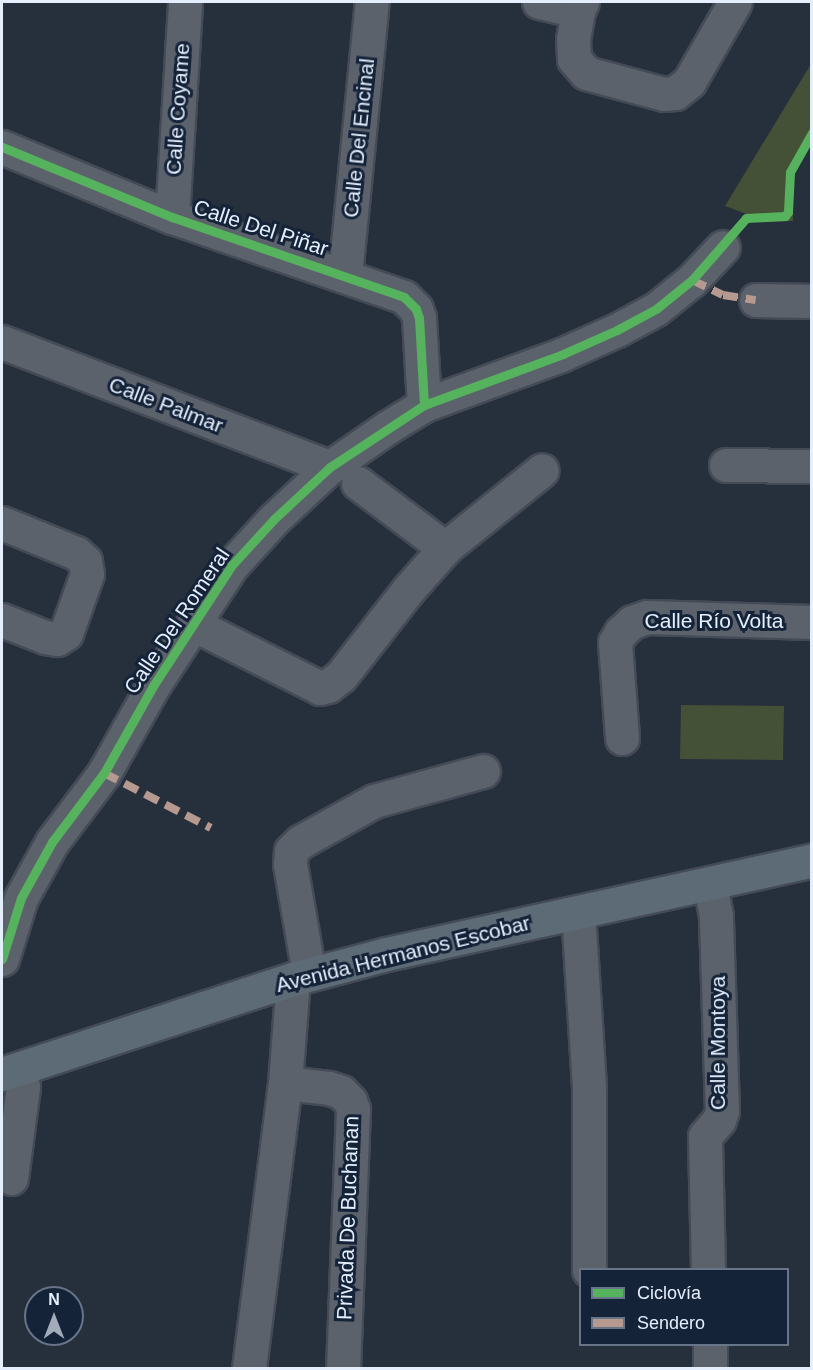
<!DOCTYPE html>
<meta charset="utf-8">
<style>
body{margin:0}
#map{position:relative;width:813px;height:1370px;overflow:hidden;background:#262f3c;font-family:Helvetica,sans-serif}
div>[style]{position:absolute}
[style*='--x']{left:calc(var(--x)*1px);top:calc(var(--y)*1px);width:calc(var(--w)*1px);rotate:calc(var(--a)*1deg)}
.green>*{inset:0;background:#455136}
.roads{filter:drop-shadow(2px 0 #444b56) drop-shadow(-2px 0 #444b56) drop-shadow(0 2px #444b56) drop-shadow(0 -2px #444b56)}
.minor>*{height:33px;margin:-16.5px;padding:0 16.5px;transform-origin:16.5px;border-radius:16.5px;background:#5c626c}
.major>*{height:33px;margin:-16.5px;padding:0 16.5px;transform-origin:16.5px;border-radius:16.5px;background:#5d6b77}
.quiet>*{height:8px;margin-top:-4px;transform-origin:0;background:repeating-linear-gradient(90deg,#b69a8f 0 15px,transparent 0 23px)}
.cycleway>*{height:9px;margin:-4.5px;padding:0 4.5px;transform-origin:4.5px;border-radius:4.5px;background:#56b35d}
span{translate:-50% -50%;white-space:nowrap;text-align:center;line-height:1.15;-webkit-text-stroke:6px #152339;paint-order:stroke}
.street-label{font-size:21px;color:#e4eefd}
.frame{position:absolute;inset:0;border:3px solid #e4eefd;pointer-events:none}
.legend{position:absolute;left:579px;top:1268px;width:210px;height:78px;box-sizing:border-box;background:#152339;border:2px solid #687487;margin:0;padding:8px 10px;list-style:none;font-size:18px;color:#e4eefd}
.legend li{display:flex;align-items:center;gap:12px;height:30px}
.legend b{width:30px;border:2px solid #687487}
.north{position:absolute;left:24px;top:1286px;width:60px;height:60px;box-sizing:border-box;background:#152339;border:2px solid #687487;border-radius:50%;rotate:0deg;font-size:16px;font-weight:700;line-height:24px;text-align:center;color:#e4eefd}
.north::after{content:'';display:block;margin:auto;width:21px;height:27px;background:#a2abb9;clip-path:polygon(50% 0,100% 100%,50% 72%,0 100%)}
</style>
<div id="map">
<div class="green">
<div style="clip-path:polygon(811px 64px,811px 145px,793px 176px,793px 221px,768px 222px,725px 206px)"></div>
<div style="clip-path:polygon(681px 705px,784px 706px,783px 760px,680px 759px)"></div>
</div>
<div class="roads">
<div class="minor">
<div style="--x:539;--y:2;--w:40;--a:13"></div>
<div style="--x:582;--y:2;--w:10;--a:114"></div>
<div style="--x:578;--y:11;--w:28;--a:100"></div>
<div style="--x:573;--y:39;--w:20;--a:87"></div>
<div style="--x:574;--y:59;--w:18;--a:49"></div>
<div style="--x:586;--y:73;--w:81;--a:15.1"></div>
<div style="--x:664;--y:94;--w:11;--a:-5"></div>
<div style="--x:675;--y:93;--w:18;--a:-38"></div>
<div style="--x:689;--y:82;--w:92;--a:-60.1"></div>
<div style="--x:2;--y:147;--w:184;--a:22.4"></div>
<div style="--x:172;--y:217;--w:245;--a:19"></div>
<div style="--x:404;--y:297;--w:17;--a:45"></div>
<div style="--x:416;--y:309;--w:9;--a:72"></div>
<div style="--x:419;--y:318;--w:87;--a:86.7"></div>
<div style="--x:172;--y:217;--w:215;--a:-86.5"></div>
<div style="--x:345;--y:275;--w:274;--a:-84.4"></div>
<div style="--x:756;--y:300;--w:56;--a:1"></div>
<div style="--x:2;--y:342;--w:351;--a:20.9"></div>
<div style="--x:726;--y:465;--w:86;--a:0.7"></div>
<div style="--x:358;--y:483;--w:109;--a:36.8"></div>
<div style="--x:2;--y:523;--w:80;--a:22.1"></div>
<div style="--x:76;--y:553;--w:12;--a:42"></div>
<div style="--x:85;--y:561;--w:13;--a:81"></div>
<div style="--x:87;--y:574;--w:63;--a:109.6"></div>
<div style="--x:66;--y:633;--w:11;--a:146"></div>
<div style="--x:57;--y:639;--w:12;--a:-171"></div>
<div style="--x:45;--y:637;--w:46;--a:-158.4"></div>
<div style="--x:193;--y:624;--w:142;--a:26.7"></div>
<div style="--x:320;--y:688;--w:8;--a:-14"></div>
<div style="--x:328;--y:686;--w:16;--a:-38"></div>
<div style="--x:341;--y:676;--w:109;--a:-52.1"></div>
<div style="--x:408;--y:590;--w:56;--a:-48.6"></div>
<div style="--x:445;--y:548;--w:124;--a:-38.8"></div>
<div style="--x:622;--y:738;--w:96;--a:-94.2"></div>
<div style="--x:615;--y:642;--w:12;--a:-59"></div>
<div style="--x:621;--y:632;--w:15;--a:-42"></div>
<div style="--x:632;--y:622;--w:16;--a:-18"></div>
<div style="--x:647;--y:617;--w:165;--a:1.7"></div>
<div style="--x:578;--y:912;--w:176;--a:86.4"></div>
<div style="--x:589;--y:1088;--w:182;--a:90"></div>
<div style="--x:2;--y:959;--w:64;--a:-72.7"></div>
<div style="--x:21;--y:898;--w:64;--a:-61"></div>
<div style="--x:52;--y:842;--w:86;--a:-53"></div>
<div style="--x:104;--y:773;--w:100;--a:-60.6"></div>
<div style="--x:153;--y:686;--w:145;--a:-56.9"></div>
<div style="--x:232;--y:565;--w:62;--a:-47.6"></div>
<div style="--x:274;--y:519;--w:76;--a:-42.9"></div>
<div style="--x:330;--y:467;--w:70;--a:-34.6"></div>
<div style="--x:388;--y:427;--w:42;--a:-31.4"></div>
<div style="--x:424;--y:405;--w:148;--a:-20.1"></div>
<div style="--x:563;--y:354;--w:59;--a:-24"></div>
<div style="--x:617;--y:330;--w:44;--a:-28.3"></div>
<div style="--x:656;--y:309;--w:46;--a:-38.9"></div>
<div style="--x:692;--y:280;--w:45;--a:-46.8"></div>
<div style="--x:309;--y:974;--w:112;--a:-99.8"></div>
<div style="--x:290;--y:864;--w:13;--a:-86"></div>
<div style="--x:291;--y:851;--w:13;--a:-45"></div>
<div style="--x:300;--y:842;--w:85;--a:-29"></div>
<div style="--x:374;--y:801;--w:113;--a:-15.4"></div>
<div style="--x:285;--y:1083;--w:44;--a:6.5"></div>
<div style="--x:329;--y:1088;--w:13;--a:18"></div>
<div style="--x:341;--y:1092;--w:13;--a:45"></div>
<div style="--x:350;--y:1101;--w:9;--a:69"></div>
<div style="--x:353;--y:1109;--w:259;--a:92.2"></div>
<div style="--x:11;--y:1178;--w:92;--a:-82.5"></div>
<div style="--x:23;--y:1087;--w:18;--a:-103"></div>
<div style="--x:708;--y:1270;--w:134;--a:-91.3"></div>
<div style="--x:705;--y:1136;--w:21;--a:-49"></div>
<div style="--x:719;--y:1120;--w:9;--a:-72"></div>
<div style="--x:722;--y:1111;--w:195;--a:-91.8"></div>
<div style="--x:716;--y:916;--w:32;--a:-101"></div>
<div style="--x:710;--y:1344;--w:24;--a:90"></div>
<div style="--x:249;--y:1368;--w:287;--a:-82.8"></div>
<div style="--x:285;--y:1083;--w:104;--a:-85.6"></div>
</div>
<div class="major">
<div style="--x:2;--y:1074;--w:306;--a:-18.1"></div>
<div style="--x:293;--y:979;--w:96;--a:-15"></div>
<div style="--x:386;--y:954;--w:436;--a:-12.4"></div>
</div>
</div>
<div class="quiet">
<div style="--x:692;--y:280;--w:34;--a:26"></div>
<div style="--x:723;--y:295;--w:33;--a:9"></div>
<div style="--x:104;--y:773;--w:120;--a:27.2"></div>
</div>
<div class="cycleway">
<div style="--x:2;--y:147;--w:184;--a:22.4"></div>
<div style="--x:172;--y:217;--w:245;--a:19"></div>
<div style="--x:404;--y:297;--w:17;--a:45"></div>
<div style="--x:416;--y:309;--w:9;--a:72"></div>
<div style="--x:419;--y:318;--w:87;--a:86.7"></div>
<div style="--x:2;--y:959;--w:64;--a:-72.7"></div>
<div style="--x:21;--y:898;--w:64;--a:-61"></div>
<div style="--x:52;--y:842;--w:86;--a:-53"></div>
<div style="--x:104;--y:773;--w:100;--a:-60.6"></div>
<div style="--x:153;--y:686;--w:145;--a:-56.9"></div>
<div style="--x:232;--y:565;--w:62;--a:-47.6"></div>
<div style="--x:274;--y:519;--w:76;--a:-42.9"></div>
<div style="--x:330;--y:467;--w:113;--a:-33.4"></div>
<div style="--x:424;--y:405;--w:148;--a:-20.1"></div>
<div style="--x:563;--y:354;--w:59;--a:-24"></div>
<div style="--x:617;--y:330;--w:44;--a:-28.3"></div>
<div style="--x:656;--y:309;--w:46;--a:-38.9"></div>
<div style="--x:692;--y:280;--w:82;--a:-48.9"></div>
<div style="--x:746;--y:218;--w:39;--a:-3"></div>
<div style="--x:785;--y:216;--w:5;--a:-53"></div>
<div style="--x:788;--y:212;--w:40;--a:-87.1"></div>
<div style="--x:790;--y:172;--w:45;--a:-60.6"></div>
</div>
<div class="street-label">
<span style="left:178px;top:109px;rotate:-86deg">Calle Coyame</span>
<span style="left:359px;top:138px;rotate:-84deg">Calle Del Encinal</span>
<span style="left:261px;top:228px;rotate:18deg">Calle Del Piñar</span>
<span style="left:166px;top:405px;rotate:21deg">Calle Palmar</span>
<span style="left:177px;top:621px;rotate:-56deg">Calle Del Romeral</span>
<span style="left:714px;top:621px">Calle Río Volta</span>
<span style="left:403px;top:954px;rotate:-14deg">Avenida Hermanos Escobar</span>
<span style="left:718px;top:1043px;rotate:-90deg">Calle Montoya</span>
<span style="left:348px;top:1218px;rotate:-88deg">Privada De Buchanan</span>
</div>
<div class="frame"></div>
<ul class="legend">
<li><b style="height:8px;background:#56b35d"></b>Ciclovía</li>
<li><b style="height:8px;background:#b69a8f"></b>Sendero</li>
</ul>
<div class="north">N</div>
</div>
